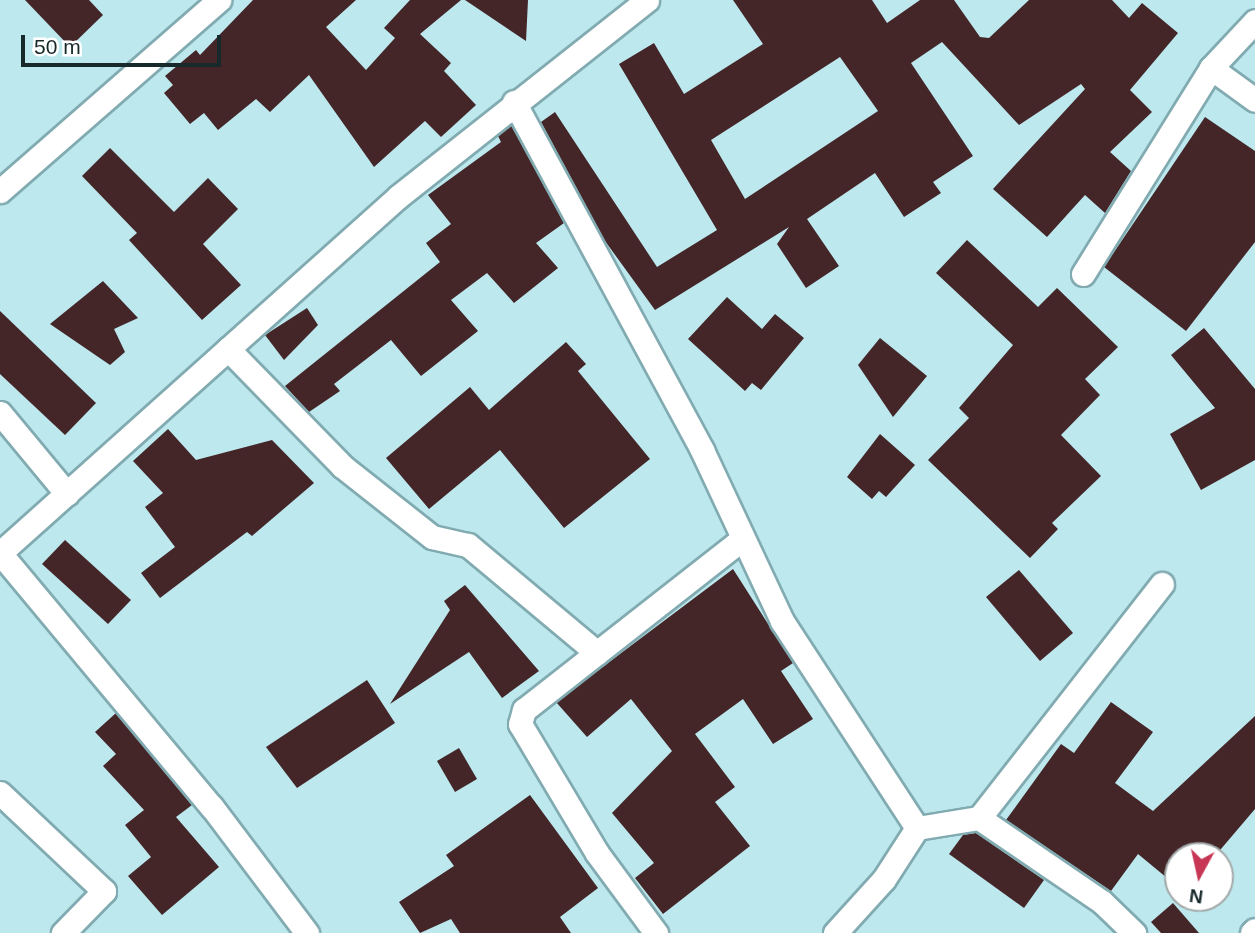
<!DOCTYPE html>
<style>
body{margin:0}
#map{position:relative;width:1255px;height:933px;overflow:hidden;background:#bce8ee;font-family:Helvetica,sans-serif}
div>[style]{position:absolute}
[style*='--x']{left:calc(var(--x)*1px);top:calc(var(--y)*1px);width:calc(var(--w)*1px);rotate:calc(var(--a)*1deg)}
.building>*{inset:0;background:#442629}
.roads{filter:drop-shadow(2px 0 #81abb1) drop-shadow(-2px 0 #81abb1) drop-shadow(0 2px #81abb1) drop-shadow(0 -2px #81abb1)}
.minor>*{height:23px;margin:-11.5px;padding:0 11.5px;transform-origin:11.5px;border-radius:11.5px;background:#fff}
span{translate:-50% -50%;white-space:nowrap;text-align:center;line-height:1.15;-webkit-text-stroke:7px #fff;paint-order:stroke}
.north{position:absolute;left:1164px;top:842px;width:70px;height:70px;box-sizing:border-box;background:#fff;border:2px solid #a3a9aa;border-radius:50%;rotate:188deg;font-size:19px;font-weight:700;line-height:28px;text-align:center;color:#18292b}
.north::after{content:'';display:block;margin:auto;width:24px;height:32px;background:#c73755;clip-path:polygon(50% 0,100% 100%,50% 72%,0 100%)}
.scale{position:absolute;left:21px;top:35px;width:200px;height:32px;box-sizing:border-box;border:4px solid #18292b;border-top:0;padding-left:9px;font-size:21px;line-height:24px;white-space:nowrap;color:#18292b;-webkit-text-stroke:5px #fff;paint-order:stroke}
</style>
<div id="map">
<div class="building">
<div style="clip-path:polygon(25px 0,89px 0,103px 15px,70px 47px)"></div>
<div style="clip-path:polygon(253px 0,356px 0,326px 27px,366px 70px,395px 38px,384px 28px,410px 0,461px 0,420px 34px,451px 63px,444px 71px,476px 105px,441px 137px,425px 121px,374px 167px,309px 75px,270px 112px,256px 99px,218px 130px,204px 113px,190px 124px,164px 93px,173px 85px,165px 76px,196px 50px,200px 55px)"></div>
<div style="clip-path:polygon(465px 0,528px 0,526px 41px)"></div>
<div style="clip-path:polygon(evenodd,733px 0,872px 0,887px 23px,920px 0,954px 0,980px 37px,989px 38px,1029px 0,1112px 0,1129px 18px,1142px 3px,1178px 33px,1130px 90px,1152px 112px,1110px 152px,1131px 171px,1105px 213px,1085px 195px,1047px 237px,993px 189px,1085px 89px,1081px 84px,1019px 125px,942px 42px,911px 63px,973px 156px,933px 182px,941px 193px,904px 217px,875px 173px,807px 219px,839px 266px,806px 288px,777px 244px,789px 227px,655px 310px,605px 241px,541px 122px,555px 112px,657px 267px,717px 230px,619px 64px,654px 43px,684px 94px,763px 44px,733px 0,840px 57px,878px 111px,745px 199px,711px 140px,840px 57px)"></div>
<div style="clip-path:polygon(1205px 117px,1255px 151px,1255px 242px,1186px 331px,1104px 267px)"></div>
<div style="clip-path:polygon(511px 125px,564px 223px,536px 243px,558px 268px,514px 303px,487px 273px,451px 300px,478px 331px,421px 376px,391px 340px,334px 384px,340px 391px,309px 412px,285px 386px,440px 262px,426px 243px,451px 224px,428px 195px,501px 142px,498px 136px)"></div>
<div style="clip-path:polygon(110px 148px,174px 212px,208px 178px,238px 209px,203px 244px,241px 285px,202px 320px,129px 240px,137px 233px,82px 176px)"></div>
<div style="clip-path:polygon(967px 240px,1038px 307px,1057px 288px,1118px 347px,1085px 379px,1100px 395px,1061px 435px,1101px 476px,1052px 523px,1058px 529px,1030px 558px,928px 460px,969px 418px,959px 408px,1013px 345px,936px 273px)"></div>
<div style="clip-path:polygon(103px 281px,138px 318px,114px 329px,125px 352px,110px 365px,50px 324px)"></div>
<div style="clip-path:polygon(727px 297px,762px 329px,775px 314px,804px 338px,761px 390px,752px 383px,745px 391px,688px 339px)"></div>
<div style="clip-path:polygon(307px 308px,318px 325px,284px 360px,265px 335px)"></div>
<div style="clip-path:polygon(0 311px,96px 403px,65px 435px,0 374px)"></div>
<div style="clip-path:polygon(1204px 328px,1255px 389px,1255px 460px,1201px 490px,1170px 434px,1215px 408px,1171px 355px)"></div>
<div style="clip-path:polygon(880px 338px,927px 376px,893px 417px,858px 365px)"></div>
<div style="clip-path:polygon(566px 342px,586px 364px,578px 371px,650px 459px,564px 528px,500px 450px,429px 509px,386px 458px,470px 387px,489px 410px)"></div>
<div style="clip-path:polygon(168px 429px,196px 460px,272px 440px,314px 483px,252px 536px,247px 532px,160px 598px,141px 573px,175px 547px,145px 507px,163px 493px,133px 461px)"></div>
<div style="clip-path:polygon(880px 434px,915px 465px,886px 497px,879px 491px,872px 499px,847px 477px)"></div>
<div style="clip-path:polygon(65px 540px,131px 600px,108px 624px,42px 564px)"></div>
<div style="clip-path:polygon(733px 569px,793px 663px,781px 671px,813px 719px,773px 744px,743px 699px,695px 734px,735px 787px,715px 802px,750px 846px,663px 914px,635px 878px,654px 863px,612px 813px,672px 751px,631px 699px,587px 737px,556px 702px)"></div>
<div style="clip-path:polygon(1019px 570px,1073px 633px,1040px 661px,986px 597px)"></div>
<div style="clip-path:polygon(465px 585px,539px 671px,502px 698px,469px 652px,390px 704px,450px 610px,444px 601px)"></div>
<div style="clip-path:polygon(367px 680px,395px 723px,297px 788px,266px 747px)"></div>
<div style="clip-path:polygon(1111px 702px,1153px 732px,1115px 783px,1153px 811px,1255px 716px,1255px 809px,1215px 856px,1178px 856px,1178px 887px,1138px 854px,1111px 891px,1006px 820px,1061px 744px,1074px 753px)"></div>
<div style="clip-path:polygon(116px 713px,192px 805px,176px 817px,219px 867px,162px 915px,128px 876px,151px 857px,125px 825px,144px 810px,103px 766px,116px 754px,95px 732px)"></div>
<div style="clip-path:polygon(459px 748px,477px 779px,455px 792px,437px 761px)"></div>
<div style="clip-path:polygon(530px 795px,598px 888px,560px 917px,571px 933px,460px 933px,451px 919px,420px 933px,399px 902px,454px 866px,446px 855px)"></div>
<div style="clip-path:polygon(976px 833px,1044px 880px,1024px 908px,949px 854px,963px 835px)"></div>
<div style="clip-path:polygon(1173px 903px,1199px 933px,1161px 933px,1151px 922px)"></div>
</div>
<div class="roads">
<div class="minor">
<div style="--x:1211;--y:68;--w:54;--a:36"></div>
<div style="--x:514;--y:102;--w:396;--a:61.6"></div>
<div style="--x:702;--y:450;--w:189;--a:64.9"></div>
<div style="--x:782;--y:621;--w:247;--a:56.9"></div>
<div style="--x:0;--y:191;--w:291;--a:-41.1"></div>
<div style="--x:1083;--y:274;--w:243;--a:-58.1"></div>
<div style="--x:1211;--y:68;--w:64;--a:-46.9"></div>
<div style="--x:228;--y:349;--w:163;--a:45.7"></div>
<div style="--x:342;--y:466;--w:115;--a:38.3"></div>
<div style="--x:432;--y:537;--w:37;--a:13"></div>
<div style="--x:468;--y:545;--w:168;--a:39.9"></div>
<div style="--x:0;--y:413;--w:105;--a:50.4"></div>
<div style="--x:0;--y:553;--w:535;--a:-41.82"></div>
<div style="--x:399;--y:196;--w:316;--a:-38.3"></div>
<div style="--x:0;--y:553;--w:331;--a:50.2"></div>
<div style="--x:212;--y:807;--w:158;--a:53"></div>
<div style="--x:0;--y:793;--w:143;--a:43.3"></div>
<div style="--x:104;--y:891;--w:59;--a:134.3"></div>
<div style="--x:979;--y:818;--w:297;--a:-52"></div>
<div style="--x:656;--y:933;--w:99;--a:-126.4"></div>
<div style="--x:597;--y:853;--w:150;--a:-120.8"></div>
<div style="--x:520;--y:724;--w:15;--a:-74"></div>
<div style="--x:524;--y:710;--w:277;--a:-38.1"></div>
<div style="--x:835;--y:933;--w:73;--a:-47.8"></div>
<div style="--x:884;--y:879;--w:61;--a:-57.1"></div>
<div style="--x:917;--y:828;--w:63;--a:-9.2"></div>
<div style="--x:979;--y:818;--w:149;--a:34.3"></div>
<div style="--x:1102;--y:902;--w:45;--a:44.1"></div>
<div style="--x:1252;--y:933;--w:4;--a:-45"></div>
</div>
</div>
<div class="north">N</div>
<div class="scale">50 m</div>
</div>
